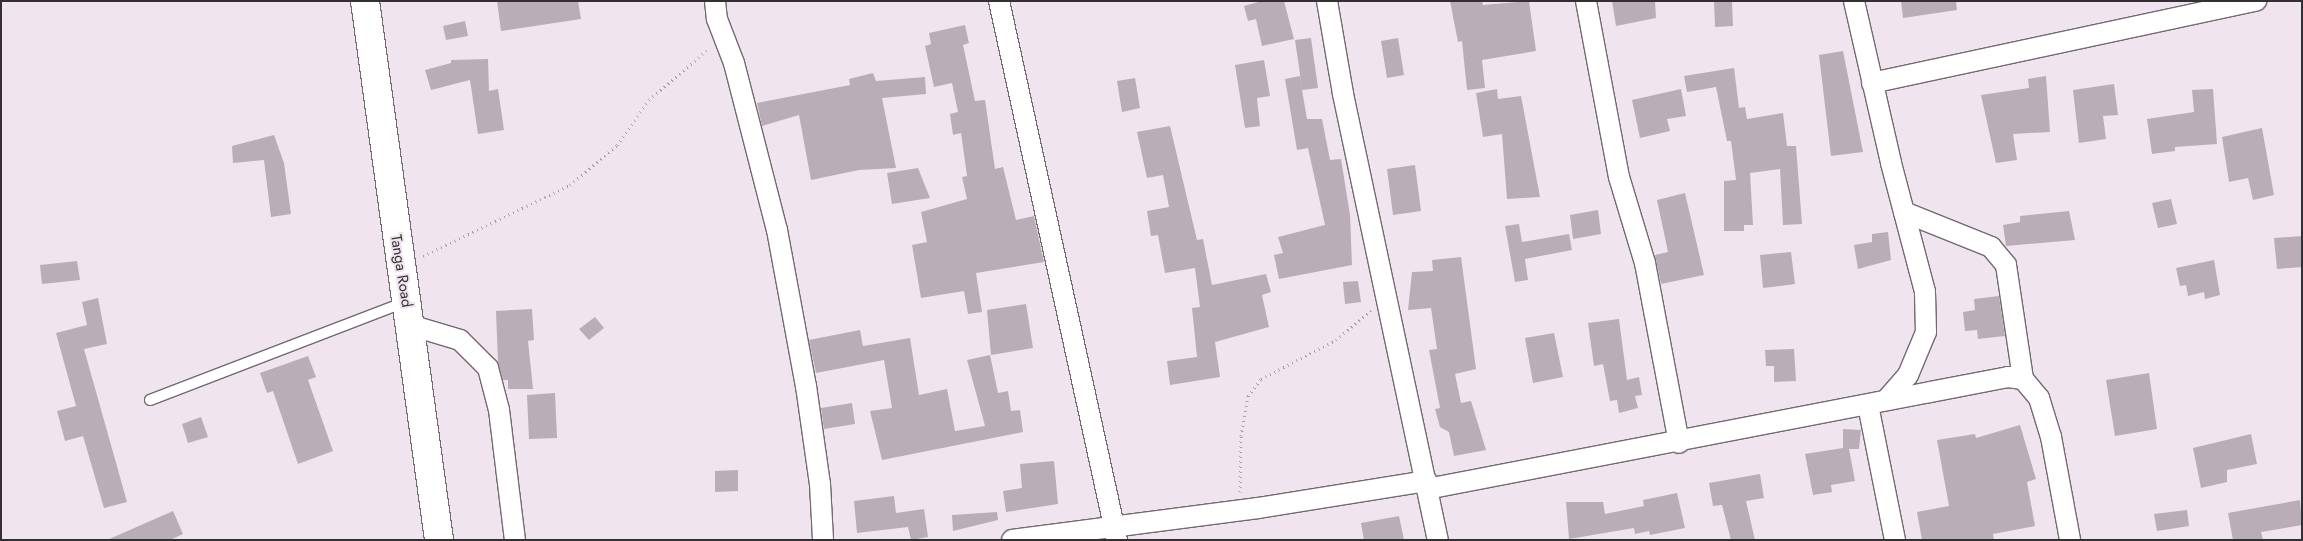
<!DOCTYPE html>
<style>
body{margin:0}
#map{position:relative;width:2303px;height:541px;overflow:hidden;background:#f0e5ee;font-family:Jost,sans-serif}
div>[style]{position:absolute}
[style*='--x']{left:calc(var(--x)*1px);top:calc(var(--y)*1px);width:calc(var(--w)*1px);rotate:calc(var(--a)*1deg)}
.building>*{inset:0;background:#b9aeb7}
.path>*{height:3px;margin-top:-1.5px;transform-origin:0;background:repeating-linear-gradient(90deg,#a9a0a8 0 1px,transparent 0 5px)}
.roads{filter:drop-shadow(1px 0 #726971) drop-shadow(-1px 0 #726971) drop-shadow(0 1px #726971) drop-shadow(0 -1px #726971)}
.lane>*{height:10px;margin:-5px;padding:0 5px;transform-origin:5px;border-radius:5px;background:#fff}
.street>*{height:20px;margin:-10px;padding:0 10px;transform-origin:10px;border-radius:10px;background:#fff}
.highway>*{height:28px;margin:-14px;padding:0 14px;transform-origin:14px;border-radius:14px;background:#fff}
span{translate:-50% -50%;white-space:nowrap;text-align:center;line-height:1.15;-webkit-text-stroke:4px #f0e5ee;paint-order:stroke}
.street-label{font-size:15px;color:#332f33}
.frame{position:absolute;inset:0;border:2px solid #332f33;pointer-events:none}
</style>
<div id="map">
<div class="building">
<div style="clip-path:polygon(497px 1px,578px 1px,581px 19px,501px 31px)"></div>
<div style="clip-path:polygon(1262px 1px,1284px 1px,1294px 39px,1262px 46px,1256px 19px,1248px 21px,1244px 6px)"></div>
<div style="clip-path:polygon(1450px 1px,1482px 1px,1483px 5px,1529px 1px,1536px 51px,1482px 60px,1485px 88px,1467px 90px,1462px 41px,1458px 42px)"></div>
<div style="clip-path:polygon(1612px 1px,1655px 1px,1656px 18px,1616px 26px)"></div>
<div style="clip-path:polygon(1714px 1px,1732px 1px,1733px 26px,1715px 27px)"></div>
<div style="clip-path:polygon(1901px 1px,1956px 1px,1957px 10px,1903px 18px)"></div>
<div style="clip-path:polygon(465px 21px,468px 36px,446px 40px,443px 26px)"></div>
<div style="clip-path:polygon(965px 25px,969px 43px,963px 45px,975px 101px,985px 100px,995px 169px,1003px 167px,1016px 220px,1034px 216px,1044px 262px,976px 273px,982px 312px,968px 314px,964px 291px,921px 298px,912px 245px,927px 242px,921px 212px,967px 199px,962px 177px,967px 176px,961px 133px,953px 135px,950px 114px,958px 112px,952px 83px,934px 87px,925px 46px,931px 44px,929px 33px)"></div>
<div style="clip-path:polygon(1311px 38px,1318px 88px,1302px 90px,1307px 119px,1322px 119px,1330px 160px,1341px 159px,1350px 215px,1352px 265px,1279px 279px,1274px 255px,1283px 253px,1278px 237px,1325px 225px,1308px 148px,1297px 150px,1285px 79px,1300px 76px,1302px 88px,1295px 40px)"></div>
<div style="clip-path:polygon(1398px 38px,1404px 75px,1387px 78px,1381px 41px)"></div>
<div style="clip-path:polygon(1843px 51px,1863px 152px,1831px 156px,1819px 55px)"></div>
<div style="clip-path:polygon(488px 59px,489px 91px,498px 89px,504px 130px,478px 134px,470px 80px,431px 90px,425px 70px,451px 63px,451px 60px)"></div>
<div style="clip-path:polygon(1264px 60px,1270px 96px,1257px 98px,1260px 126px,1245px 128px,1235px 65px)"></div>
<div style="clip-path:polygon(1734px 68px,1739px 108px,1745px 107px,1747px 119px,1783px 113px,1787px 146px,1796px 146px,1802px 224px,1783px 225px,1780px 169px,1750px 173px,1753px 225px,1744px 225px,1744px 231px,1724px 231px,1724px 181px,1736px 180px,1731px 141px,1727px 141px,1716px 87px,1687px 92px,1684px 76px)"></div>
<div style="clip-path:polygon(873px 73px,876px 81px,925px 77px,926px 94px,882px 98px,896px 168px,859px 170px,811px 180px,799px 115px,762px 126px,757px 103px,850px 85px,849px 79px)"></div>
<div style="clip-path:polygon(2046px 76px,2050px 132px,2013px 134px,2017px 160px,1996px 163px,1981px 95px,2029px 88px,2028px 79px)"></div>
<div style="clip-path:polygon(1135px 78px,1140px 108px,1122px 112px,1117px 81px)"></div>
<div style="clip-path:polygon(2114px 84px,2118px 115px,2103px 116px,2106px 139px,2079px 143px,2073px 90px)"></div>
<div style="clip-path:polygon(1497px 89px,1498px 99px,1521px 96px,1540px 197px,1507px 199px,1502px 134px,1483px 137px,1476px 93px)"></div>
<div style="clip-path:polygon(1681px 89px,1686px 116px,1667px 119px,1670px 131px,1640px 138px,1632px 100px)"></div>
<div style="clip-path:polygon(2213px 89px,2217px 144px,2175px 147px,2175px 151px,2152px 154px,2147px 119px,2194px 112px,2192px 90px)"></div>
<div style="clip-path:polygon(1170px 126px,1197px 240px,1203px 239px,1212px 285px,1266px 274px,1271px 292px,1262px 295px,1269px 327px,1215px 342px,1220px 377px,1170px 385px,1167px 361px,1197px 357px,1192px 308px,1200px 307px,1195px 268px,1165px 273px,1158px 235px,1151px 236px,1147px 211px,1169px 207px,1163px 175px,1147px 178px,1137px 132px)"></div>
<div style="clip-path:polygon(2262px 128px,2274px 195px,2253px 200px,2248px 178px,2229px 182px,2222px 137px)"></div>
<div style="clip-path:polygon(274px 135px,284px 163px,291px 214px,271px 217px,264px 160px,233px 163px,232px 146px)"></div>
<div style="clip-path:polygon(1415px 165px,1421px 211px,1393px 215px,1387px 169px)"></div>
<div style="clip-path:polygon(918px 168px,930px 198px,892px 204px,887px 173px)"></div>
<div style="clip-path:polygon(1685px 193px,1704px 275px,1661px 284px,1655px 255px,1668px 252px,1657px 200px)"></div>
<div style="clip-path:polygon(2171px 199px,2177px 224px,2158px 228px,2152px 203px)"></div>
<div style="clip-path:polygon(1598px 210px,1601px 234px,1573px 239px,1570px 215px)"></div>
<div style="clip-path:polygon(2069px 211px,2075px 240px,2006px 246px,2003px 225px,2020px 222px,2020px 216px)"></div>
<div style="clip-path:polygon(1519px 224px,1522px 242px,1569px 234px,1572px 250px,1525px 259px,1528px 280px,1515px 282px,1505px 226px)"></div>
<div style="clip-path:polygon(1888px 232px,1891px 260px,1858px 269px,1854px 245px,1872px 242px,1872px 234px)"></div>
<div style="clip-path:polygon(2302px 236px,2302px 267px,2277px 269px,2274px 238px)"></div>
<div style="clip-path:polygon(1791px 252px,1795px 284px,1763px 288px,1760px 255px)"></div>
<div style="clip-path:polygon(1461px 257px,1476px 369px,1455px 374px,1461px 403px,1471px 401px,1486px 450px,1454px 456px,1449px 432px,1440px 427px,1435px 409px,1440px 408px,1429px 350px,1437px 349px,1431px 308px,1408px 310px,1412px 272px,1433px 271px,1432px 260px)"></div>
<div style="clip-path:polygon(2214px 260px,2220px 295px,2205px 299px,2204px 292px,2188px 296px,2186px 285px,2180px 286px,2176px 268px)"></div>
<div style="clip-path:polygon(77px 261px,80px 280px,42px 284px,40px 265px)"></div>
<div style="clip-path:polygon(1358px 281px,1361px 302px,1345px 304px,1343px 282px)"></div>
<div style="clip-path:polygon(1999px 296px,2005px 336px,1978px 339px,1977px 330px,1965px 331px,1963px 312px,1975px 310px,1974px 299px)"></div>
<div style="clip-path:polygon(98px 298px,107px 344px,84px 349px,127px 502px,104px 508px,83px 436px,65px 441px,57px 411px,76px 406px,56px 333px,87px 325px,82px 302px)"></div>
<div style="clip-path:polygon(1026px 304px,1033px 348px,991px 355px,987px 310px)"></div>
<div style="clip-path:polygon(532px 309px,534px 340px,528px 341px,533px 389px,508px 389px,508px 380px,503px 380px,498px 363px,496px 311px)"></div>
<div style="clip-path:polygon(595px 317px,604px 328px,589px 340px,579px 329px)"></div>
<div style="clip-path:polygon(1619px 319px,1627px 380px,1639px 377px,1642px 395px,1635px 396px,1638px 408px,1619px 413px,1617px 400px,1610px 401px,1603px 364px,1594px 366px,1588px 323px)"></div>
<div style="clip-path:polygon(860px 330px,863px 346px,910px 338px,919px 395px,947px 389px,955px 431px,985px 426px,967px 360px,990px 355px,998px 393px,1008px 391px,1011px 411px,1020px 410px,1023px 432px,882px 460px,870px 411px,892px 408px,884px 360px,816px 373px,809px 340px)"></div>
<div style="clip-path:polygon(1554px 333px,1563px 377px,1533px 383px,1525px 338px)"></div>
<div style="clip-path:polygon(1794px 349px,1796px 381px,1774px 382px,1774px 366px,1766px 366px,1765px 350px)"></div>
<div style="clip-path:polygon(308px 356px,316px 377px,308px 380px,333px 451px,298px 464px,273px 391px,267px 393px,260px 373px)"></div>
<div style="clip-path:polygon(2149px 373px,2157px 429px,2115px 436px,2106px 380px)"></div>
<div style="clip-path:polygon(555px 393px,557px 438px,529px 439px,527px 395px)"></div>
<div style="clip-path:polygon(852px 403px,855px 424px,824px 429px,821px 408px)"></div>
<div style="clip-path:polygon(201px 417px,208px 437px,188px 443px,182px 424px)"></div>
<div style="clip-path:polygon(2020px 425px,2036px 479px,2027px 482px,2035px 526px,1993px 534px,1994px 540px,1922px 540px,1917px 512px,1949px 506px,1937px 440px,1975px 434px,1976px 438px)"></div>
<div style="clip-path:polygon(1843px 429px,1861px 430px,1859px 449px,1849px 449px,1855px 481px,1831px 485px,1832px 492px,1813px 495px,1805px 454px,1843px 448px)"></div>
<div style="clip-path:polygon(2251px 434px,2257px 464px,2227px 470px,2227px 482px,2201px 488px,2193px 448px)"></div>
<div style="clip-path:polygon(1054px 461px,1058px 504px,1006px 512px,1003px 491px,1022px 488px,1020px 464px)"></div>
<div style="clip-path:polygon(738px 470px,738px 491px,715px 492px,715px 471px)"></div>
<div style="clip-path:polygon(1760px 474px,1764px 498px,1746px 501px,1755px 540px,1731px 540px,1722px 505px,1713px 506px,1709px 483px)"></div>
<div style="clip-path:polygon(1677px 493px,1685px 528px,1650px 535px,1649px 531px,1635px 534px,1634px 528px,1569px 539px,1566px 502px,1603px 502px,1605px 514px,1644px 506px,1643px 500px)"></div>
<div style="clip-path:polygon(894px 496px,896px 513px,924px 509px,928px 537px,911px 540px,908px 527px,857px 533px,854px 501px)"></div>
<div style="clip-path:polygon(2300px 500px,2302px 525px,2261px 532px,2263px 540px,2233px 540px,2228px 513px)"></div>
<div style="clip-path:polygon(2187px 510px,2189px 526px,2157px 531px,2154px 514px)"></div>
<div style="clip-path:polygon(173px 511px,183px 534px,170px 540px,107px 540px)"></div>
<div style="clip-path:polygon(997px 512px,998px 520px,953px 531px,952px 515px)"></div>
<div style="clip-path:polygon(1399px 516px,1404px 540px,1364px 540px,1361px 523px)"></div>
</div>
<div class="path">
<div style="--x:423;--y:256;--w:163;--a:-25.8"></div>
<div style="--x:570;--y:185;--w:62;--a:-40.4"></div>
<div style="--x:617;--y:145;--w:55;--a:-54.6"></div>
<div style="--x:649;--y:100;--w:78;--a:-40.8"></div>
<div style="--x:1240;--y:492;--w:56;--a:-89"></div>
<div style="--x:1241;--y:436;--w:41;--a:-80.1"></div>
<div style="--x:1248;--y:396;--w:21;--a:-53"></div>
<div style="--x:1261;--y:379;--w:85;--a:-27.5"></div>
<div style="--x:1336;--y:340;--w:46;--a:-40.6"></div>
</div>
<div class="roads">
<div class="lane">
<div style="--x:150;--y:400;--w:273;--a:-21"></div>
</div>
<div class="street">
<div style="--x:715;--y:1;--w:18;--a:84"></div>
<div style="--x:717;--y:19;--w:47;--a:68.9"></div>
<div style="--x:734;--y:63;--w:172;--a:75.6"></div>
<div style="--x:777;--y:230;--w:159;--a:79.5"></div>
<div style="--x:806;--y:386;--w:99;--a:81.9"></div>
<div style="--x:820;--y:484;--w:56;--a:86.9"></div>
<div style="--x:999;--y:1;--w:552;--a:77.65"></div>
<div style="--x:1327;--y:1;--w:94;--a:80.2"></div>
<div style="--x:1343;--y:94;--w:456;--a:78"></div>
<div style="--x:1586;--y:1;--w:179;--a:79.4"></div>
<div style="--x:1619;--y:177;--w:90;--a:73.2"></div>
<div style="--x:1645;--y:263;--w:183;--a:79.3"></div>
<div style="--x:1854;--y:1;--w:166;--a:77.1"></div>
<div style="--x:1891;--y:163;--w:133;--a:75.2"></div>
<div style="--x:1925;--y:292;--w:40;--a:88.6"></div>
<div style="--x:1926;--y:332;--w:47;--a:112.7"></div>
<div style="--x:1908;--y:375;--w:33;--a:131"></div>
<div style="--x:1872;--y:83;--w:393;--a:-12.1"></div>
<div style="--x:1904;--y:212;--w:94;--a:21.9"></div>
<div style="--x:1991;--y:247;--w:23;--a:50"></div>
<div style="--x:2006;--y:265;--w:115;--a:81.5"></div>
<div style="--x:410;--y:325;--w:52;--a:16.7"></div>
<div style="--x:460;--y:340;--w:40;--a:45"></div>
<div style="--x:488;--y:368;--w:43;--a:75.3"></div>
<div style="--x:499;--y:410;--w:131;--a:83"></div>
<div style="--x:1868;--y:405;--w:138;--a:78.7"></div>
<div style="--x:1427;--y:489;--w:592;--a:-10.91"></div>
<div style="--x:2008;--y:377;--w:15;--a:8"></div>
<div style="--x:2023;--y:379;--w:25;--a:50"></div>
<div style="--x:2039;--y:398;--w:41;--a:72.9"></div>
<div style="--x:2051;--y:437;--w:105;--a:79.5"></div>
<div style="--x:1012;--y:540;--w:248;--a:-7.4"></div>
<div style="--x:1258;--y:508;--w:171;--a:-9.1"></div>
</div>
<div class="highway">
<div style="--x:365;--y:1;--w:544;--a:82.18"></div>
</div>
</div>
<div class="street-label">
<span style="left:401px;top:271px;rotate:81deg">Tanga Road</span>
</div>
<div class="frame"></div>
</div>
